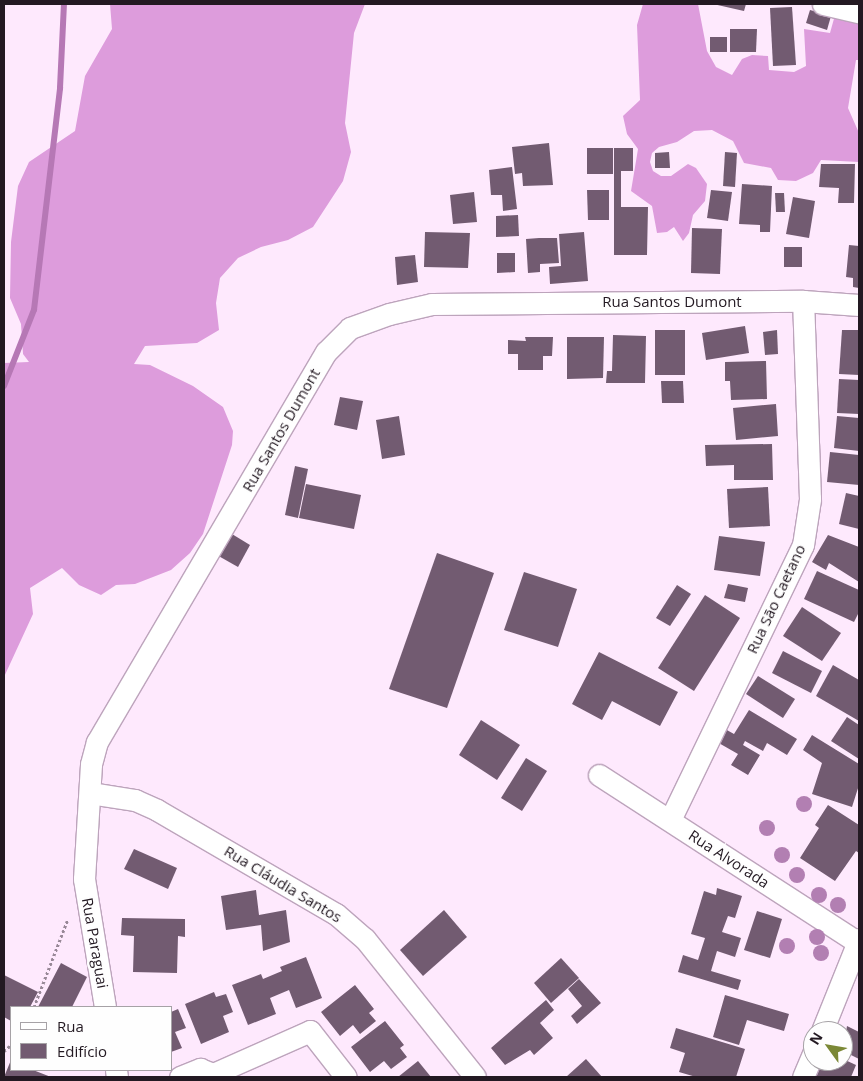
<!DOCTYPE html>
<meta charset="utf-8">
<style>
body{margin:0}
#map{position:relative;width:863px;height:1081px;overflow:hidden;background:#fee9fd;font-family:"Open Sans",sans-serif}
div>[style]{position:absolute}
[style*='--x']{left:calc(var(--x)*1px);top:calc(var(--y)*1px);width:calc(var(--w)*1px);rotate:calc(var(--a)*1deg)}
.forest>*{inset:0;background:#dd9cdc}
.stream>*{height:6px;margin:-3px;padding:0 3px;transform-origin:3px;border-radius:3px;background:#b678b5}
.building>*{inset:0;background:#725b71}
.path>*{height:3px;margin-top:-1.5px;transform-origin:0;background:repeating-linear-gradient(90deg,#988897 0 2.5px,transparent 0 5px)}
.roads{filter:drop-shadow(1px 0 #bda4bc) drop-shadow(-1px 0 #bda4bc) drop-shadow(0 1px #bda4bc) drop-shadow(0 -1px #bda4bc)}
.minor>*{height:21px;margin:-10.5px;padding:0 10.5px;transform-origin:10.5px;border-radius:10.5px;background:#fff}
.trees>*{width:16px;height:16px;margin:-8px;border-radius:50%;background:#b27fb2}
span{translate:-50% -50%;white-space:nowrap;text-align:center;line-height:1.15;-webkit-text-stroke:5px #fefefe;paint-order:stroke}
.street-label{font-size:15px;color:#231922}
.frame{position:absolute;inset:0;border:5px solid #231922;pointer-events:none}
.legend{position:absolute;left:10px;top:1006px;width:162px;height:65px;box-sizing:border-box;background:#fefefe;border:1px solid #a6a2a6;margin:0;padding:6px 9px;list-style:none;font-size:15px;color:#231922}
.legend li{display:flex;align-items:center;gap:10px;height:25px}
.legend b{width:25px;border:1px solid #a6a2a6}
.north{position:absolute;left:803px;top:1021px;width:50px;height:50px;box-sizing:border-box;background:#fefefe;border:1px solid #a6a2a6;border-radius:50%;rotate:302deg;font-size:14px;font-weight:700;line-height:20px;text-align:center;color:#231922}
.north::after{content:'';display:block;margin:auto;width:18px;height:22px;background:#7b8836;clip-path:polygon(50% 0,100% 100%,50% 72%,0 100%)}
</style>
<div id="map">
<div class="forest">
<div style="clip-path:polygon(110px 4px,365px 4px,354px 33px,345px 123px,351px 152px,343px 181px,313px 227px,288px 240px,261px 247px,238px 258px,220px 278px,216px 303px,219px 330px,197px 343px,145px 346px,134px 364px,150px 365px,193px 386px,223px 407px,233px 431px,232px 445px,203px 534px,190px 553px,171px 570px,135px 584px,116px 585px,101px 595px,79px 585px,62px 568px,30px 588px,33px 614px,4px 677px,4px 363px,29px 362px,23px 354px,21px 324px,10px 298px,11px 242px,18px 186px,29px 162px,75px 131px,85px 76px,112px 29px)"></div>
<div style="clip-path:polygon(643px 4px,698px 4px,707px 51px,716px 67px,732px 75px,742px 59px,752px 55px,768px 56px,769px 70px,794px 72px,806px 66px,804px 29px,830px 33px,835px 15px,859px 21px,859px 60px,856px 60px,848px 108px,859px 133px,859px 162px,821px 160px,813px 173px,796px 181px,778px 180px,771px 168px,744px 163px,733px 141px,712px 130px,694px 131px,677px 142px,659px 147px,652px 153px,650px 162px,653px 171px,661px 176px,671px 176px,688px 164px,696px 168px,707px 184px,705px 201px,693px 215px,689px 233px,683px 241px,674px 227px,667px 232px,657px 233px,652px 206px,631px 191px,638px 149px,627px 134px,623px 116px,640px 100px,637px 25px)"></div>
</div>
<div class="stream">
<div style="--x:4;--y:386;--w:82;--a:-68.5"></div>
<div style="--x:34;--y:310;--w:224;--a:-83.3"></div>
<div style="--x:60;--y:88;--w:84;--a:-87.3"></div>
</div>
<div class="building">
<div style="clip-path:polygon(713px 4px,746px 4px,744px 11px)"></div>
<div style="clip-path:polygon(792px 7px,796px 65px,773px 66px,770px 8px)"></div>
<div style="clip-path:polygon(810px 10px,831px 16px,827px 30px,806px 23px)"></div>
<div style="clip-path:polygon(730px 29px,757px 29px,756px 52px,730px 52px)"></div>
<div style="clip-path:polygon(710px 37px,727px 37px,727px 52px,710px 52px)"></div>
<div style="clip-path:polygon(549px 143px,553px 185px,523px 186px,522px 173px,515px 174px,512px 147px)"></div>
<div style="clip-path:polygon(587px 148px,613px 148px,613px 174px,587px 174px)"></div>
<div style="clip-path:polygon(614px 148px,633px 148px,633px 171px,621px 171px,621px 207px,648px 207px,647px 255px,614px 255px)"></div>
<div style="clip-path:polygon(669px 152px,670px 168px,655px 168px,655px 153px)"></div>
<div style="clip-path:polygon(725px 152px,737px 153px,735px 187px,723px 186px)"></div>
<div style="clip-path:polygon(821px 164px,855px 164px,854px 203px,838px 203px,839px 188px,819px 187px)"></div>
<div style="clip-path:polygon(512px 167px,517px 209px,503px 211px,502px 195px,491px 195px,489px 170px)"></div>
<div style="clip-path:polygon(742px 184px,772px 186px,770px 232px,760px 232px,760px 225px,739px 224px)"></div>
<div style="clip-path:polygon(587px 190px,609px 190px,609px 220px,588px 220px)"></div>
<div style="clip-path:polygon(711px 190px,732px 192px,728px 221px,707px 218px)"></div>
<div style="clip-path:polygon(474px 192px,477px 222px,453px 224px,450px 195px)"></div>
<div style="clip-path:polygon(775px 193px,784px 193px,785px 212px,776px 212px)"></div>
<div style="clip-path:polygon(793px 197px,815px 201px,809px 238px,786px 234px)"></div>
<div style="clip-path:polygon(518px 215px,519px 236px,496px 237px,496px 216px)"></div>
<div style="clip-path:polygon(692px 228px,722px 229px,720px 274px,691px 273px)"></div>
<div style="clip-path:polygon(425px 232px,470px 233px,468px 268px,424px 267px)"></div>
<div style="clip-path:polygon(584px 232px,588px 281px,550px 284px,549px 267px,561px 266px,559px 234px)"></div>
<div style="clip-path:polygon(539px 238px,557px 238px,559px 263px,540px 264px,540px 272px,528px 273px,526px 239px)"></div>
<div style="clip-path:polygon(849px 245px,859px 246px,859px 288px,853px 287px,853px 278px,846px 277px)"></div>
<div style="clip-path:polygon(784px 247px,802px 247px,802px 267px,784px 267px)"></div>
<div style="clip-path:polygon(497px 253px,515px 253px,515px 272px,497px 273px)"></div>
<div style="clip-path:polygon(415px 255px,418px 282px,397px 285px,395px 257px)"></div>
<div style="clip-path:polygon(745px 326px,749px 353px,706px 360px,702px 333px)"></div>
<div style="clip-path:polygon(655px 330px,685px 330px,685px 375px,655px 375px)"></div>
<div style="clip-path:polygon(777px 330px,778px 354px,765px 355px,763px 332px)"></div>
<div style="clip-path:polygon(842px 330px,859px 330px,859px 375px,839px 374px)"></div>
<div style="clip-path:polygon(613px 335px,646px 336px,645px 383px,606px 383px,607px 371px,612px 371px)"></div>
<div style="clip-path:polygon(525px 337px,553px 337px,552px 356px,543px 356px,543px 370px,518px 370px,518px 354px,508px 354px,508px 340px,526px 341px)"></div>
<div style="clip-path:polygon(567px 337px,604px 337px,603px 378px,567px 379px)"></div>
<div style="clip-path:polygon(766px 361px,767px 399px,731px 400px,730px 381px,725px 381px,725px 362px)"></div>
<div style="clip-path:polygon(839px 379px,859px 380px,859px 414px,837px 413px)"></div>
<div style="clip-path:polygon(661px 381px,683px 381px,684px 403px,662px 403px)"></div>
<div style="clip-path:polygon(340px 397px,363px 401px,357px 430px,334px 425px)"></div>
<div style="clip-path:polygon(776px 404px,778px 436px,736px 440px,733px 408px)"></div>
<div style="clip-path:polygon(399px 416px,405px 455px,382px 459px,376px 420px)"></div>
<div style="clip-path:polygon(837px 416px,859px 418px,859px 451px,834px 448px)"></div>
<div style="clip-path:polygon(772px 444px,773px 480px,734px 480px,734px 465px,706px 466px,705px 445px)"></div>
<div style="clip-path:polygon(830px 452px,859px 455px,859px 485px,827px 482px)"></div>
<div style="clip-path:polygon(295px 466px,308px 469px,298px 518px,285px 515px)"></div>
<div style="clip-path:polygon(306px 484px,361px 495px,354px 529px,299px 518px)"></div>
<div style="clip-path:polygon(768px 487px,770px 526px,729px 528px,727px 489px)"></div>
<div style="clip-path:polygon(846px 493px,859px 496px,859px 529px,839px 524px)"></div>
<div style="clip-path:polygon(227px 531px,250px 545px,238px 567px,215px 554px)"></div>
<div style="clip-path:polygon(828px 535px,859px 547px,859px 582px,829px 563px,826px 570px,812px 562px)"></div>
<div style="clip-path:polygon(719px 536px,765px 542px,760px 576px,714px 570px)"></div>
<div style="clip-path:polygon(437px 553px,494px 573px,447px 708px,389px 689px)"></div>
<div style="clip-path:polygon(817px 571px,859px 590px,859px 612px,854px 622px,804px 599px)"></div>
<div style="clip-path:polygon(524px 572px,577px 589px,558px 647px,504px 630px)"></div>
<div style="clip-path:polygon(728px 584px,748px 588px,745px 602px,724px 598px)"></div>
<div style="clip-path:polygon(677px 585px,691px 594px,670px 626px,656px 618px)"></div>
<div style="clip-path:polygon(705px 595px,740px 618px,694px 691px,658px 668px)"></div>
<div style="clip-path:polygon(802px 607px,841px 633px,822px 661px,783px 636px)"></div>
<div style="clip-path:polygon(783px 651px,822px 671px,811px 693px,772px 673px)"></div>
<div style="clip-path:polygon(599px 652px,678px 692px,660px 726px,612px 701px,602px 720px,572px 704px)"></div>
<div style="clip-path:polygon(833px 665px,859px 680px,859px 721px,816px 696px)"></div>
<div style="clip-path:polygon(758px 676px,795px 699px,783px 718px,746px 694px)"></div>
<div style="clip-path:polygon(749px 710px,797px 739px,787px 755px,767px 743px,763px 751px,745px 741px,743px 745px,760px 755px,748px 775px,731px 765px,738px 754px,717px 742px,725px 729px,734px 734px)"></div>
<div style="clip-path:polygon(847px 717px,859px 725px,859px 759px,831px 741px)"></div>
<div style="clip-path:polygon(481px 720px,520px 745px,497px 780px,459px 755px)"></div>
<div style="clip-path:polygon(812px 735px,859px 764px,859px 785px,852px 807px,812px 794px,822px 763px,803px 750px)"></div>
<div style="clip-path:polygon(526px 758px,547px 771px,522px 811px,501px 798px)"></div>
<div style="clip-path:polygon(828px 805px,859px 825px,859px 853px,856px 851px,835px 881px,800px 858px,819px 828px,815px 825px)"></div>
<div style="clip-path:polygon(134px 849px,177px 868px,168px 889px,124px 869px)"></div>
<div style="clip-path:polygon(717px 888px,742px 896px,735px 918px,728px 916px,722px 932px,741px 938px,735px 957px,717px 951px,711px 971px,741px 980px,738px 990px,678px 972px,683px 955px,698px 960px,705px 938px,691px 934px,704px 891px,716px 895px)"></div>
<div style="clip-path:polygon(256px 890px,259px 915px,286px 910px,290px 942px,263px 951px,261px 925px,226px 930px,221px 896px)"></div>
<div style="clip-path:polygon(444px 910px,467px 937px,423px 976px,400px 950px)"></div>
<div style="clip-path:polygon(757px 911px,782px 919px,770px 958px,744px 950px)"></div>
<div style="clip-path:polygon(122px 918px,185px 919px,185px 937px,178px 936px,177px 973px,133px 972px,134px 936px,121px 935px)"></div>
<div style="clip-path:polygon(306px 957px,322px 998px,296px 1008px,289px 990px,270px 998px,276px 1014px,248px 1025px,232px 985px,261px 974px,263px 979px,282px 971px,280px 967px)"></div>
<div style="clip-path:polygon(561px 958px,579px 978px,551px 1003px,534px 983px)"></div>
<div style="clip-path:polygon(61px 963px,87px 977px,72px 1007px,38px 1007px)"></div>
<div style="clip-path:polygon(4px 975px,38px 992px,30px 1007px,11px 1007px,11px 1021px,4px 1017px)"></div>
<div style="clip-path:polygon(579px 979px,601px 1003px,577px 1024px,571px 1016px,582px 1006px,568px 989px)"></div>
<div style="clip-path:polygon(355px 985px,374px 1009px,369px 1013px,376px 1021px,360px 1034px,353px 1025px,340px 1036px,321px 1012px)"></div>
<div style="clip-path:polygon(214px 992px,216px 997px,226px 994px,233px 1012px,223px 1016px,229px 1032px,201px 1044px,185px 1004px)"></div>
<div style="clip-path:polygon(725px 995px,789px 1014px,784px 1031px,747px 1020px,739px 1045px,713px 1037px)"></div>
<div style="clip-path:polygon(546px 1000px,554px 1010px,540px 1023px,553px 1038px,534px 1055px,530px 1050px,505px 1065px,491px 1048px)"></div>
<div style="clip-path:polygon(178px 1009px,186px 1028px,175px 1032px,182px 1048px,171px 1052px,171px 1012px)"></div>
<div style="clip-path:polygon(385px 1021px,404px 1045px,400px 1048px,407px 1057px,391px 1069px,384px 1061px,370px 1072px,351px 1047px)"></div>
<div style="clip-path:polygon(847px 1026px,859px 1032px,859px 1059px,843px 1051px)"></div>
<div style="clip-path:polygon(676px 1028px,745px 1049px,736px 1077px,696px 1077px,679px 1072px,685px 1053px,670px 1048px)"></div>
<div style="clip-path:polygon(586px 1059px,602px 1077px,566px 1077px)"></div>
<div style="clip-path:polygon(843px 1059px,856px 1065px,851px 1077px,816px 1077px,823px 1061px)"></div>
<div style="clip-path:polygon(11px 1060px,11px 1070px,33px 1070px,51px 1077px,4px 1077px)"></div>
<div style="clip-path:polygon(418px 1061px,431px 1077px,398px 1077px)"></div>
</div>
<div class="path">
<div style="--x:34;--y:1007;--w:94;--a:-68.9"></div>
<div style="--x:4;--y:1051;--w:9;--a:-41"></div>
</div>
<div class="roads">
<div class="minor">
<div style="--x:823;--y:4;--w:37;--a:13"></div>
<div style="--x:599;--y:775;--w:310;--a:32.9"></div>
<div style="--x:90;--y:793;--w:46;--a:8.8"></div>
<div style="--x:135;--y:800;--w:24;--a:24"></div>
<div style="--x:157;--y:810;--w:207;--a:30.2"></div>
<div style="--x:336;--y:914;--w:38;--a:41"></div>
<div style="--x:365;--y:939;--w:176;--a:51.4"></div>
<div style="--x:670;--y:820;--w:305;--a:-64.2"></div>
<div style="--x:803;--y:545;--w:47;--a:-81.3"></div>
<div style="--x:810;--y:499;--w:198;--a:-92"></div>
<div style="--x:105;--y:1007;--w:130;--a:-99.3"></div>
<div style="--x:84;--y:879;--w:115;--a:-86.5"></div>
<div style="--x:91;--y:764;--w:23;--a:-75"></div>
<div style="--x:97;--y:742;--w:452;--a:-59.6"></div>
<div style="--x:326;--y:352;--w:34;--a:-45"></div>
<div style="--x:350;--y:328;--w:41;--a:-19.7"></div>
<div style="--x:389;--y:314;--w:44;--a:-13.1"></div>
<div style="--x:432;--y:304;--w:371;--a:-0.5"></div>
<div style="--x:803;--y:301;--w:56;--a:4.1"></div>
<div style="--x:822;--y:1031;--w:99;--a:-68.1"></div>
<div style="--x:116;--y:1070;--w:7;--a:82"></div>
<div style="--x:180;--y:1077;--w:22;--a:-22"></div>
<div style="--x:200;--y:1069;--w:14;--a:21"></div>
<div style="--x:213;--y:1074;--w:106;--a:-23.9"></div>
<div style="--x:310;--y:1031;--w:58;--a:52"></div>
<div style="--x:803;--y:1077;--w:26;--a:-67"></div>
</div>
</div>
<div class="trees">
<div style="left:804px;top:804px"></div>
<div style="left:767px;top:828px"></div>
<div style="left:782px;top:855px"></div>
<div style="left:797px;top:875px"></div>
<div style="left:819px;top:895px"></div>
<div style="left:838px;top:905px"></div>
<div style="left:817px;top:937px"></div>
<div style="left:787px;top:946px"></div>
<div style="left:821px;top:953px"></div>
</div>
<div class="street-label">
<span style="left:672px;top:302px">Rua Santos Dumont</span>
<span style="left:281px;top:430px;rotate:-60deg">Rua Santos Dumont</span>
<span style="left:776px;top:599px;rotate:-65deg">Rua São Caetano</span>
<span style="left:729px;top:859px;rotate:33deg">Rua Alvorada</span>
<span style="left:283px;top:884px;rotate:31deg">Rua Cláudia Santos</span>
<span style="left:95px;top:943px;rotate:80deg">Rua Paraguai</span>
</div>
<div class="frame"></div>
<ul class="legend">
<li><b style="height:6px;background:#fff"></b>Rua</li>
<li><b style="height:14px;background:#725b71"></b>Edifício</li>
</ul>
<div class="north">N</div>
</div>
